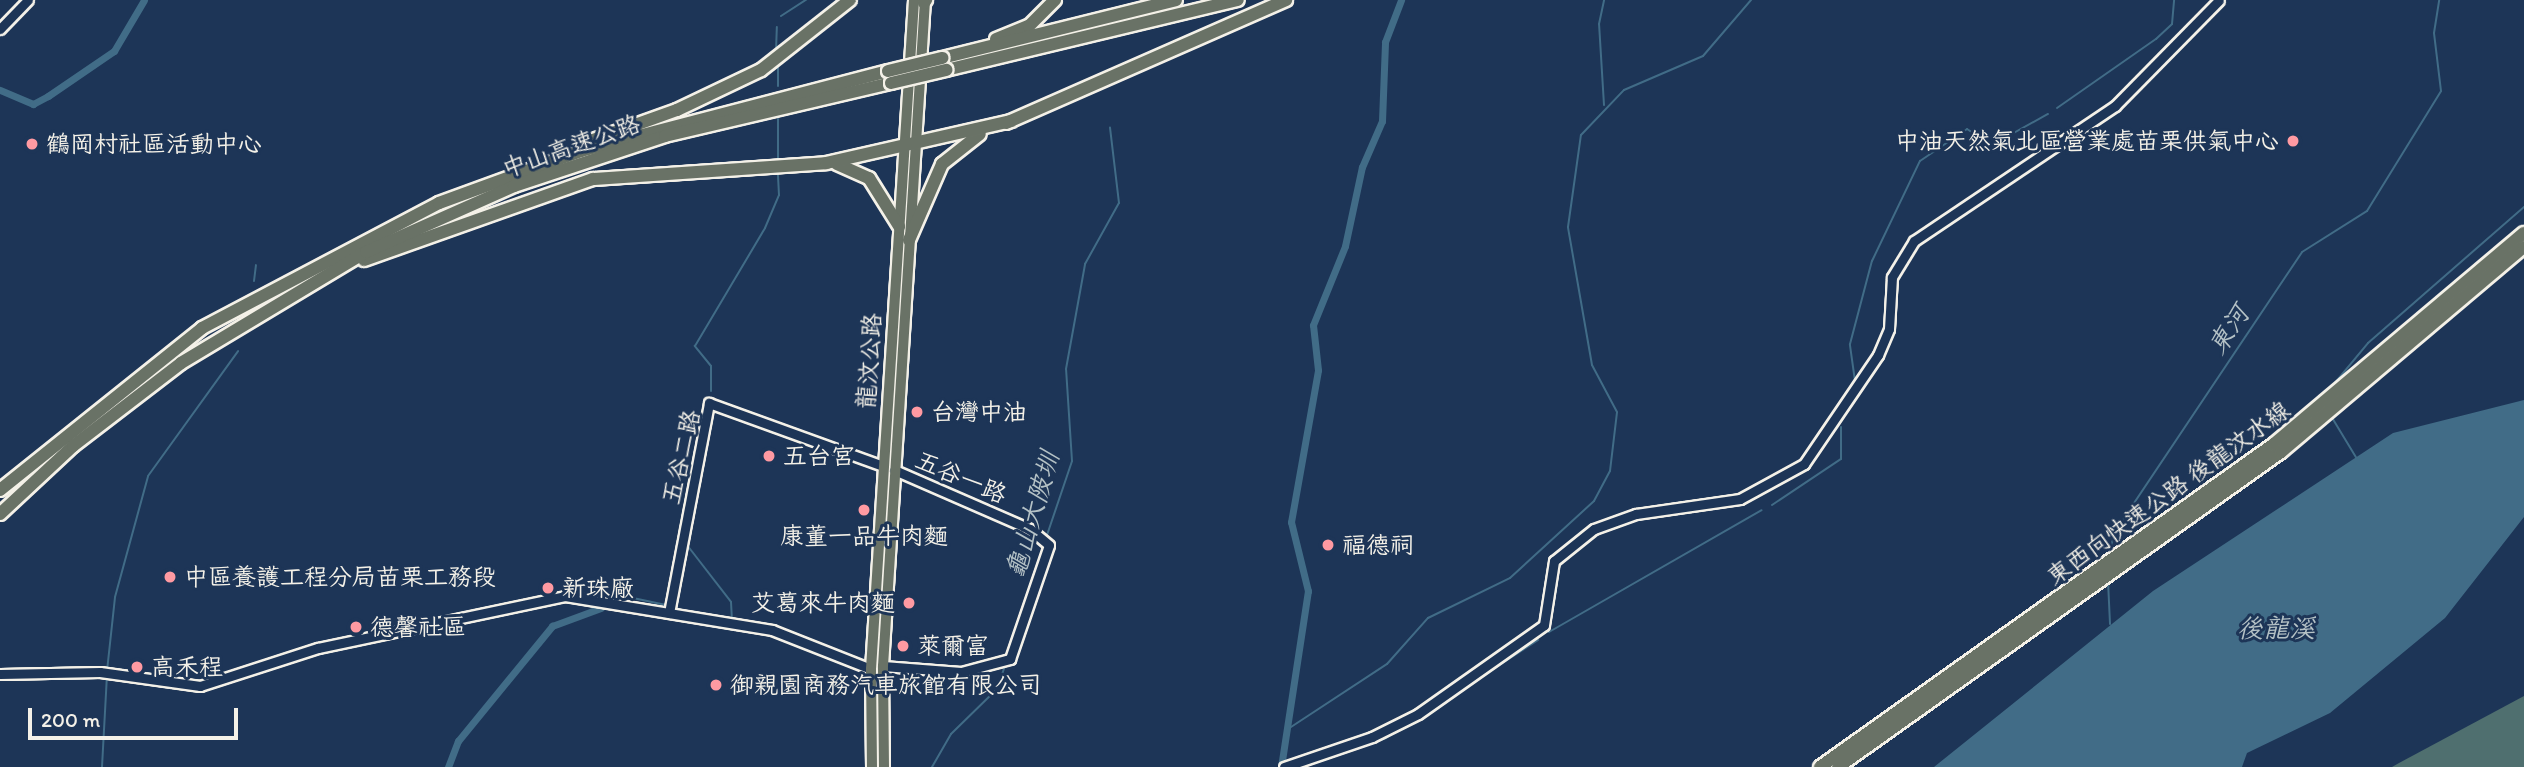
<!DOCTYPE html>
<meta charset="utf-8">
<style>
body{margin:0}
#map{position:relative;width:2524px;height:767px;overflow:hidden;background:#1d3557;font-family:Itim,"LXGW WenKai TC",sans-serif}
div>[style]{position:absolute}
[style*='--x']{left:calc(var(--x)*1px);top:calc(var(--y)*1px);width:calc(var(--w)*1px);rotate:calc(var(--a)*1deg)}
.green>*{inset:0;background:#4f6f6f}
.water>*{inset:0;background:#416c87}
.stream>*{height:2px;margin:-1px;padding:0 1px;transform-origin:1px;border-radius:1px;background:#416c87}
.canal>*{height:7px;margin:-3.5px;padding:0 3.5px;transform-origin:3.5px;border-radius:3.5px;background:#416c87}
.roads{filter:drop-shadow(2px 0 #f4f1e8) drop-shadow(-2px 0 #f4f1e8) drop-shadow(0 2px #f4f1e8) drop-shadow(0 -2px #f4f1e8)}
.minor>*{height:9px;margin:-4.5px;padding:0 4.5px;transform-origin:4.5px;border-radius:4.5px;background:#1d3557}
.major>*{height:10px;margin:-5px;padding:0 5px;transform-origin:5px;border-radius:5px;background:#697266}
.highway>*{height:12px;margin:-6px;padding:0 6px;transform-origin:6px;border-radius:6px;background:#697266}
.bridges{filter:drop-shadow(2px 0 #f4f1e8) drop-shadow(-2px 0 #f4f1e8) drop-shadow(0 2px #f4f1e8) drop-shadow(0 -2px #f4f1e8)}
.highway-bridge>*{height:12px;margin:-6px;padding:0 6px;transform-origin:6px;border-radius:6px;background:#697266}
.dots>*{width:19px;height:19px;translate:-50% -50%;box-sizing:border-box;border:4px solid #1d3557;border-radius:50%}
span{translate:-50% -50%;white-space:nowrap;text-align:center;line-height:1.15;-webkit-text-stroke:6px #1d3557;paint-order:stroke}
.poi-label{font-size:24px;color:#f4f1e8}
.right{translate:-100% -50%;text-align:right}
.left{translate:0 -50%;text-align:left}
.street-label{font-size:24px;color:#f4f1e8}
.water-label{font-size:26px;color:#b5c2c6;font-style:italic}
.scale{position:absolute;left:28px;top:708px;width:210px;height:32px;box-sizing:border-box;border:4px solid #f4f1e8;border-top:0;padding-left:9px;font-size:21px;line-height:24px;white-space:nowrap;color:#f4f1e8;-webkit-text-stroke:5px #1d3557;paint-order:stroke}
</style>
<div id="map">
<div class="green">
<div style="clip-path:polygon(2524px 696px,2524px 767px,2392px 767px,2399px 763px)"></div>
</div>
<div class="water">
<div style="clip-path:polygon(2524px 400px,2524px 517px,2445px 618px,2330px 713px,2247px 753px,2242px 767px,1934px 767px,2153px 591px,2393px 433px)"></div>
</div>
<div class="stream">
<div style="--x:781;--y:16;--w:30;--a:-33"></div>
<div style="--x:776;--y:51;--w:24;--a:-88"></div>
<div style="--x:778;--y:65;--w:21;--a:90"></div>
<div style="--x:1604;--y:105;--w:81;--a:-93.5"></div>
<div style="--x:1599;--y:24;--w:25;--a:-78"></div>
<div style="--x:2057;--y:108;--w:121;--a:-34.9"></div>
<div style="--x:2156;--y:39;--w:22;--a:-43"></div>
<div style="--x:2172;--y:24;--w:24;--a:-85"></div>
<div style="--x:778;--y:119;--w:41;--a:90"></div>
<div style="--x:254;--y:281;--w:16;--a:-83"></div>
<div style="--x:1855;--y:381;--w:37;--a:-98"></div>
<div style="--x:1850;--y:344;--w:86;--a:-75.2"></div>
<div style="--x:1872;--y:261;--w:111;--a:-64.4"></div>
<div style="--x:1920;--y:161;--w:57;--a:-34.2"></div>
<div style="--x:1967;--y:129;--w:30;--a:33"></div>
<div style="--x:1992;--y:145;--w:64;--a:-29"></div>
<div style="--x:2329;--y:390;--w:61;--a:-50.3"></div>
<div style="--x:2368;--y:343;--w:207;--a:-41.1"></div>
<div style="--x:711;--y:391;--w:25;--a:-90"></div>
<div style="--x:711;--y:366;--w:26;--a:-129"></div>
<div style="--x:695;--y:346;--w:137;--a:-59.3"></div>
<div style="--x:765;--y:228;--w:36;--a:-67"></div>
<div style="--x:779;--y:195;--w:22;--a:-93"></div>
<div style="--x:2331;--y:416;--w:50;--a:58.8"></div>
<div style="--x:1772;--y:505;--w:83;--a:-33.7"></div>
<div style="--x:1841;--y:459;--w:32;--a:-90"></div>
<div style="--x:1046;--y:538;--w:81;--a:-71.3"></div>
<div style="--x:1072;--y:461;--w:92;--a:-93.7"></div>
<div style="--x:1066;--y:369;--w:107;--a:-79.7"></div>
<div style="--x:1085;--y:264;--w:70;--a:-60.9"></div>
<div style="--x:1119;--y:203;--w:76;--a:-96.8"></div>
<div style="--x:687;--y:545;--w:72;--a:52.3"></div>
<div style="--x:731;--y:602;--w:17;--a:87"></div>
<div style="--x:2107;--y:558;--w:29;--a:-72"></div>
<div style="--x:2116;--y:530;--w:334;--a:-56.2"></div>
<div style="--x:2302;--y:252;--w:77;--a:-32.2"></div>
<div style="--x:2367;--y:211;--w:141;--a:-58.3"></div>
<div style="--x:2441;--y:91;--w:58;--a:-96.9"></div>
<div style="--x:2434;--y:33;--w:33;--a:-81"></div>
<div style="--x:2108;--y:581;--w:43;--a:87.3"></div>
<div style="--x:612;--y:601;--w:9;--a:-41"></div>
<div style="--x:619;--y:595;--w:48;--a:12"></div>
<div style="--x:675;--y:608;--w:11;--a:15"></div>
<div style="--x:1549;--y:632;--w:245;--a:-29.8"></div>
<div style="--x:107;--y:671;--w:74;--a:-83.8"></div>
<div style="--x:115;--y:597;--w:125;--a:-74.7"></div>
<div style="--x:148;--y:476;--w:154;--a:-54.2"></div>
<div style="--x:1291;--y:727;--w:115;--a:-33.3"></div>
<div style="--x:1387;--y:664;--w:62;--a:-48.3"></div>
<div style="--x:1428;--y:618;--w:91;--a:-26"></div>
<div style="--x:1510;--y:578;--w:114;--a:-42.5"></div>
<div style="--x:1594;--y:501;--w:34;--a:-62"></div>
<div style="--x:1610;--y:471;--w:59;--a:-83.2"></div>
<div style="--x:1617;--y:412;--w:53;--a:-118"></div>
<div style="--x:1592;--y:365;--w:140;--a:-99.9"></div>
<div style="--x:1568;--y:227;--w:93;--a:-82"></div>
<div style="--x:1581;--y:135;--w:62;--a:-46.3"></div>
<div style="--x:1624;--y:90;--w:86;--a:-23.3"></div>
<div style="--x:1703;--y:56;--w:74;--a:-49.4"></div>
<div style="--x:102;--y:767;--w:91;--a:-86.9"></div>
<div style="--x:932;--y:767;--w:38;--a:-60"></div>
<div style="--x:951;--y:734;--w:64;--a:-44.4"></div>
<div style="--x:997;--y:689;--w:28;--a:-71"></div>
<div style="--x:1300;--y:767;--w:91;--a:-18.6"></div>
<div style="--x:1386;--y:738;--w:181;--a:-32.8"></div>
</div>
<div class="canal">
<div style="--x:0;--y:90;--w:36;--a:23"></div>
<div style="--x:33;--y:104;--w:17;--a:-28"></div>
<div style="--x:48;--y:96;--w:80;--a:-34.3"></div>
<div style="--x:114;--y:51;--w:59;--a:-59.5"></div>
<div style="--x:448;--y:767;--w:28;--a:-69"></div>
<div style="--x:458;--y:741;--w:149;--a:-50.7"></div>
<div style="--x:552;--y:626;--w:52;--a:-20.2"></div>
<div style="--x:1281;--y:767;--w:178;--a:-81.3"></div>
<div style="--x:1308;--y:591;--w:71;--a:-103.8"></div>
<div style="--x:1291;--y:522;--w:154;--a:-79.9"></div>
<div style="--x:1318;--y:370;--w:45;--a:-96.3"></div>
<div style="--x:1313;--y:325;--w:85;--a:-67.9"></div>
<div style="--x:1345;--y:246;--w:81;--a:-77.9"></div>
<div style="--x:1362;--y:167;--w:50;--a:-66.5"></div>
<div style="--x:1382;--y:121;--w:79;--a:-87.8"></div>
<div style="--x:1385;--y:42;--w:45;--a:-69.1"></div>
</div>
<div class="roads">
<div class="minor">
<div style="--x:0;--y:29;--w:40;--a:-46"></div>
<div style="--x:669;--y:613;--w:214;--a:-79.2"></div>
<div style="--x:709;--y:403;--w:185;--a:19.9"></div>
<div style="--x:883;--y:666;--w:78;--a:4.4"></div>
<div style="--x:961;--y:672;--w:51;--a:-14.9"></div>
<div style="--x:1010;--y:659;--w:120;--a:-71.1"></div>
<div style="--x:1049;--y:545;--w:25;--a:-140"></div>
<div style="--x:1030;--y:529;--w:148;--a:-156.5"></div>
<div style="--x:0;--y:674;--w:100;--a:-1.1"></div>
<div style="--x:100;--y:672;--w:101;--a:8"></div>
<div style="--x:200;--y:686;--w:124;--a:-17.9"></div>
<div style="--x:318;--y:648;--w:252;--a:-11.9"></div>
<div style="--x:565;--y:596;--w:210;--a:9.3"></div>
<div style="--x:772;--y:630;--w:106;--a:21.5"></div>
<div style="--x:1284;--y:767;--w:93;--a:-18.8"></div>
<div style="--x:1372;--y:737;--w:51;--a:-26.6"></div>
<div style="--x:1418;--y:714;--w:154;--a:-35.2"></div>
<div style="--x:1544;--y:625;--w:65;--a:-81.1"></div>
<div style="--x:1554;--y:561;--w:51;--a:-38.7"></div>
<div style="--x:1594;--y:529;--w:45;--a:-19.7"></div>
<div style="--x:1636;--y:514;--w:105;--a:-8.2"></div>
<div style="--x:1740;--y:499;--w:73;--a:-28.7"></div>
<div style="--x:1804;--y:464;--w:132;--a:-55.8"></div>
<div style="--x:1878;--y:355;--w:28;--a:-67"></div>
<div style="--x:1889;--y:329;--w:52;--a:-86.7"></div>
<div style="--x:1892;--y:277;--w:42;--a:-58.6"></div>
<div style="--x:1914;--y:241;--w:242;--a:-33.9"></div>
<div style="--x:2115;--y:106;--w:148;--a:-45.5"></div>
</div>
<div class="major">
<div style="--x:872;--y:767;--w:98;--a:-90.6"></div>
<div style="--x:871;--y:669;--w:670;--a:-86.32"></div>
<div style="--x:884;--y:767;--w:101;--a:-90.6"></div>
<div style="--x:883;--y:666;--w:667;--a:-86.39"></div>
</div>
<div class="highway">
<div style="--x:924;--y:3;--w:4;--a:-56"></div>
<div style="--x:996;--y:39;--w:35;--a:-22"></div>
<div style="--x:1029;--y:26;--w:37;--a:-45"></div>
<div style="--x:942;--y:58;--w:241;--a:-13.9"></div>
<div style="--x:946;--y:70;--w:300;--a:-13.5"></div>
<div style="--x:1006;--y:123;--w:306;--a:-23.7"></div>
<div style="--x:582;--y:144;--w:101;--a:-19.7"></div>
<div style="--x:677;--y:110;--w:93;--a:-25.5"></div>
<div style="--x:761;--y:70;--w:113;--a:-38.2"></div>
<div style="--x:837;--y:164;--w:35;--a:24"></div>
<div style="--x:869;--y:178;--w:57;--a:58"></div>
<div style="--x:909;--y:240;--w:83;--a:-66.5"></div>
<div style="--x:942;--y:164;--w:48;--a:-38.3"></div>
<div style="--x:364;--y:260;--w:243;--a:-19.5"></div>
<div style="--x:593;--y:179;--w:234;--a:-3.9"></div>
<div style="--x:826;--y:163;--w:190;--a:-12.8"></div>
<div style="--x:0;--y:490;--w:259;--a:-38.7"></div>
<div style="--x:202;--y:328;--w:268;--a:-27.8"></div>
<div style="--x:439;--y:203;--w:151;--a:-20.1"></div>
<div style="--x:581;--y:151;--w:317;--a:-14.6"></div>
<div style="--x:0;--y:514;--w:100;--a:-43"></div>
<div style="--x:73;--y:446;--w:136;--a:-37.5"></div>
<div style="--x:181;--y:363;--w:216;--a:-31"></div>
<div style="--x:366;--y:252;--w:162;--a:-24"></div>
<div style="--x:514;--y:186;--w:159;--a:-18.3"></div>
<div style="--x:665;--y:136;--w:232;--a:-13.2"></div>
<div style="--x:1820;--y:767;--w:557;--a:-35.43"></div>
<div style="--x:2274;--y:444;--w:327;--a:-40.2"></div>
<div style="--x:1838;--y:767;--w:544;--a:-35.42"></div>
<div style="--x:2281;--y:452;--w:318;--a:-40.2"></div>
</div>
</div>
<div class="bridges">
<div class="highway-bridge">
<div style="--x:888;--y:71;--w:56;--a:-13.5"></div>
<div style="--x:891;--y:83;--w:57;--a:-13.3"></div>
</div>
</div>
<div class="dots">
<div style="left:2293px;top:141px;background:#ff9aa2"></div>
<div style="left:32px;top:144px;background:#ff9aa2"></div>
<div style="left:917px;top:412px;background:#ff9aa2"></div>
<div style="left:769px;top:456px;background:#ff9aa2"></div>
<div style="left:864px;top:510px;background:#ff9aa2"></div>
<div style="left:1328px;top:545px;background:#ff9aa2"></div>
<div style="left:170px;top:577px;background:#ff9aa2"></div>
<div style="left:548px;top:588px;background:#ff9aa2"></div>
<div style="left:909px;top:603px;background:#ff9aa2"></div>
<div style="left:356px;top:627px;background:#ff9aa2"></div>
<div style="left:903px;top:646px;background:#ff9aa2"></div>
<div style="left:137px;top:667px;background:#ff9aa2"></div>
<div style="left:716px;top:685px;background:#ff9aa2"></div>
</div>
<div class="poi-label">
<span class="right" style="left:2279px;top:141px">中油天然氣北區營業處苗栗供氣中心</span>
<span class="left" style="left:46px;top:144px">鶴岡村社區活動中心</span>
<span class="left" style="left:931px;top:412px">台灣中油</span>
<span class="left" style="left:783px;top:456px">五台宮</span>
<span style="left:864px;top:536px">康董一品牛肉麵</span>
<span class="left" style="left:1342px;top:545px">福德祠</span>
<span class="left" style="left:184px;top:577px">中區養護工程分局苗栗工務段</span>
<span class="left" style="left:562px;top:588px">新珠廠</span>
<span class="right" style="left:895px;top:603px">艾葛來牛肉麵</span>
<span class="left" style="left:370px;top:627px">德馨社區</span>
<span class="left" style="left:917px;top:646px">萊爾富</span>
<span class="left" style="left:151px;top:667px">高禾程</span>
<span class="left" style="left:730px;top:685px">御親園商務汽車旅館有限公司</span>
</div>
<div class="street-label">
<span style="left:571px;top:146px;rotate:-19deg">中山高速公路</span>
<span style="left:869px;top:361px;rotate:-86deg">龍汶公路</span>
<span style="left:681px;top:457px;rotate:-77deg">五谷二路</span>
<span style="left:961px;top:477px;rotate:23deg">五谷一路</span>
<span style="left:2168px;top:493px;rotate:-36deg">東西向快速公路 後龍汶水線</span>
</div>
<div class="water-label">
<span style="left:2229px;top:330px;rotate:-57deg">東河</span>
<span style="left:1033px;top:515px;rotate:-74deg">龜山大陂圳</span>
<span style="left:2276px;top:629px">後龍溪</span>
</div>
<div class="scale">200 m</div>
</div>
